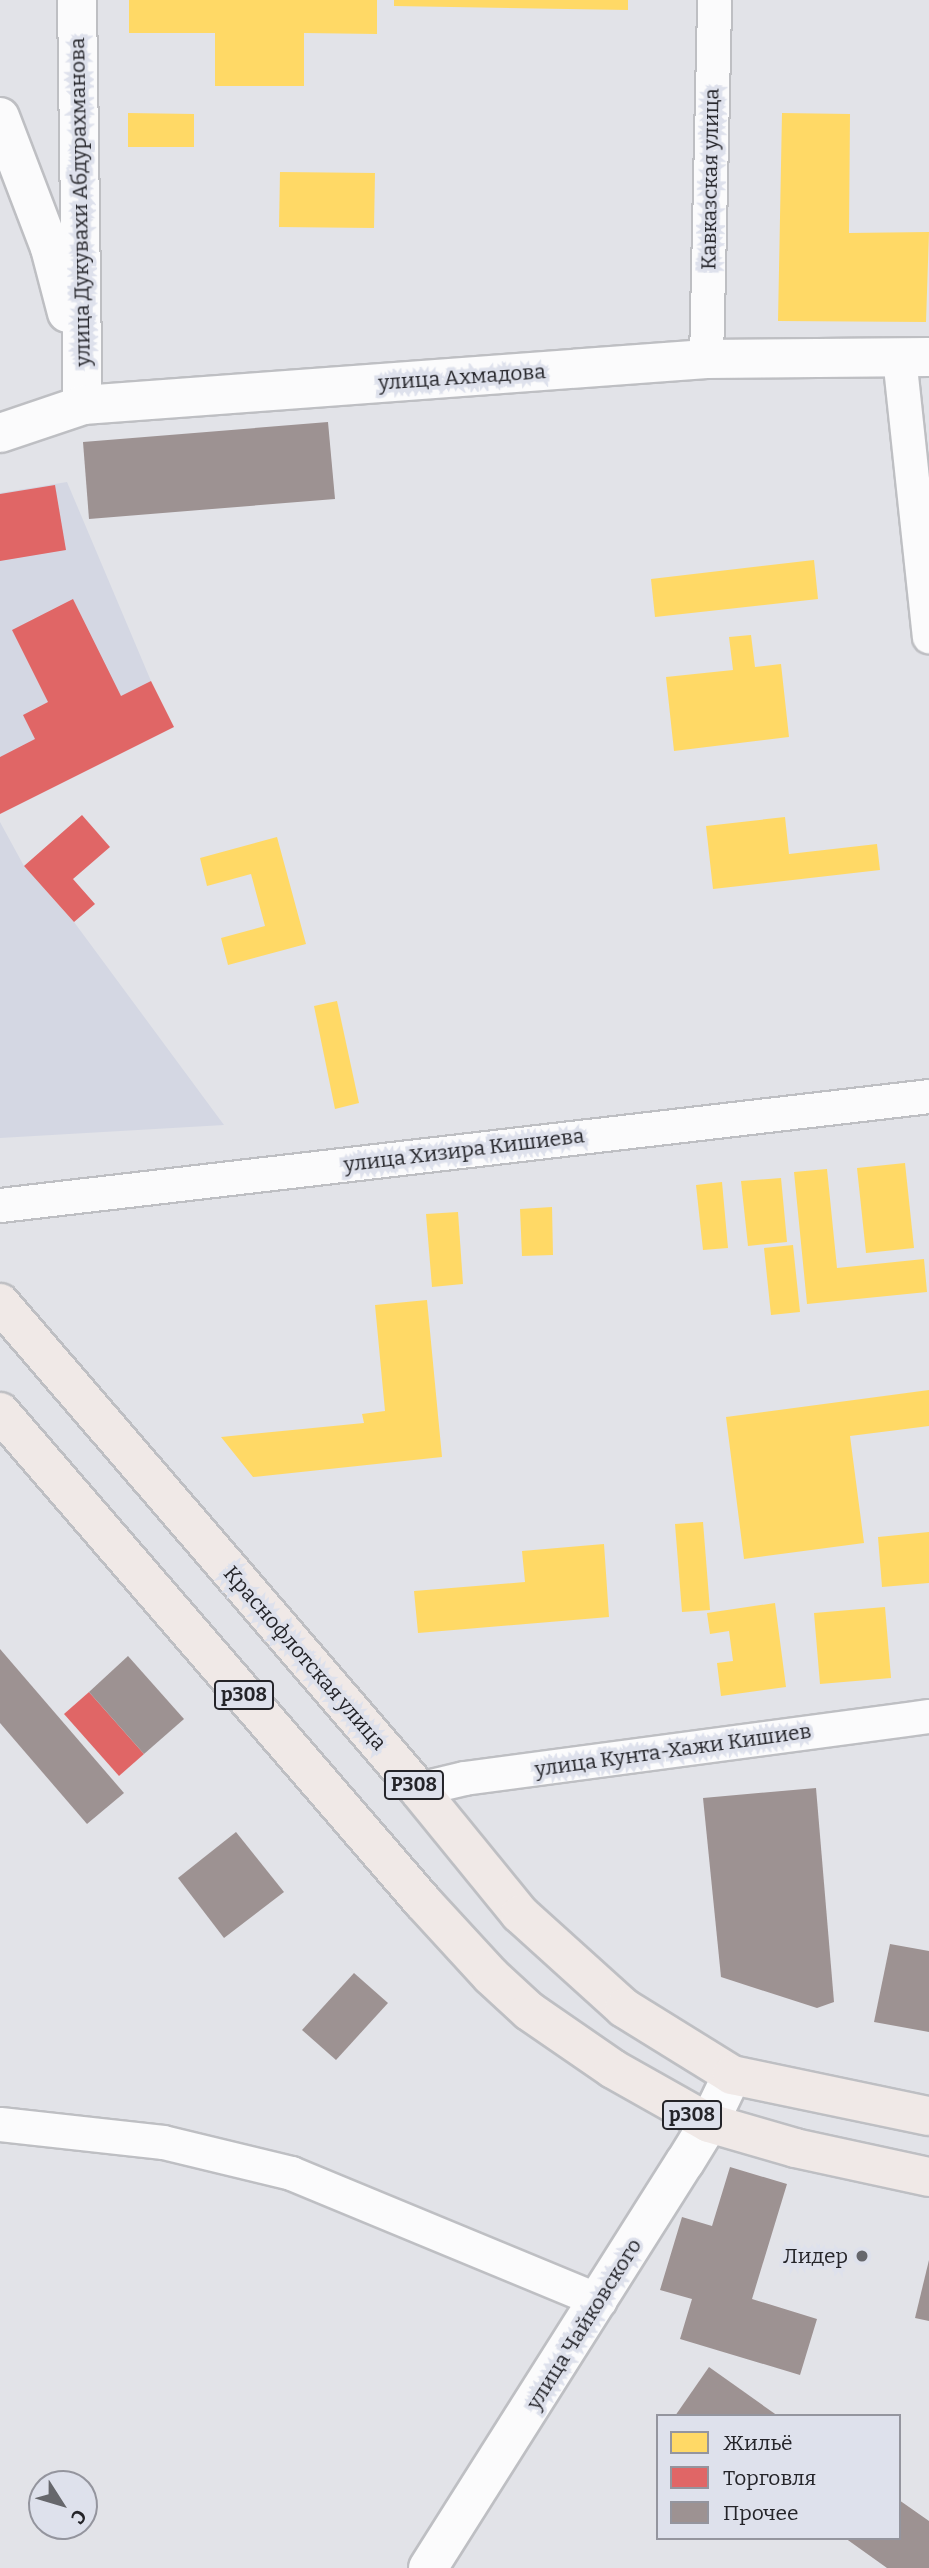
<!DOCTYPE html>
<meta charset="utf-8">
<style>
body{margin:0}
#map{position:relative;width:929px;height:2568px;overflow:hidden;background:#e2e3e8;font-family:Bitter,serif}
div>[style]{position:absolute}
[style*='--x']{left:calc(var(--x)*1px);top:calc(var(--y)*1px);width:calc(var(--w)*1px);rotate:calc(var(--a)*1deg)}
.built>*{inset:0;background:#d4d7e3}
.homes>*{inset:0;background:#ffd966}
.shops>*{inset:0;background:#e06666}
.building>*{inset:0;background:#9d9292}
.roads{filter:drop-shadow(2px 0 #bebfc3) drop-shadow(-2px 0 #bebfc3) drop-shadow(0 2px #bebfc3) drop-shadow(0 -2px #bebfc3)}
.minor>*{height:33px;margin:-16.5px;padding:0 16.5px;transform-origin:16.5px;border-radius:16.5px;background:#fbfbfc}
.tertiary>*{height:38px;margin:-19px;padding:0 19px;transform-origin:19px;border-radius:19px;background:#fbfbfc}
.primary>*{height:38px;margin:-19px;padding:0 19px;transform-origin:19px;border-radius:19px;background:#f0e9e7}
.dots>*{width:19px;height:19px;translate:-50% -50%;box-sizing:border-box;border:4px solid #dee1ec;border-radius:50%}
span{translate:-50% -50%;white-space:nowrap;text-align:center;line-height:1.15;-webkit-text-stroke:7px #dee1ec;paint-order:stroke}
.shield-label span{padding:2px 5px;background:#dee1ec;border:2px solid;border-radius:5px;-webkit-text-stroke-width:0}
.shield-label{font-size:19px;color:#242429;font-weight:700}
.street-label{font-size:21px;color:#242429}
.poi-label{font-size:21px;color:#242429}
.right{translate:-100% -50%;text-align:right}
.legend{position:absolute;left:656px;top:2414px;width:245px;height:126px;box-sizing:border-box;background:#dee1ec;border:2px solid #94959e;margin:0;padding:9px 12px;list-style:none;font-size:21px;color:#242429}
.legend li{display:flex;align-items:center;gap:14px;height:35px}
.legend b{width:35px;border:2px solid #94959e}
.north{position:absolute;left:28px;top:2470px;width:70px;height:70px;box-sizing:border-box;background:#dee1ec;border:2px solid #94959e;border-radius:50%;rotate:127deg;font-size:19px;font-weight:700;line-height:28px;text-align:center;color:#242429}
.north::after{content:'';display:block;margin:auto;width:24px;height:32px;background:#66676c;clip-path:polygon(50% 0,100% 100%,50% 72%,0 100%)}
</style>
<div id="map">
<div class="built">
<div style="clip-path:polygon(67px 482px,151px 681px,0 814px,0 493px)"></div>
<div style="clip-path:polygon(0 822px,24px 866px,74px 922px,224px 1125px,0 1138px)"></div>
</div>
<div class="homes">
<div style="clip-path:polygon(129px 0,377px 0,377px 34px,304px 33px,304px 86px,215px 86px,215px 33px,129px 33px)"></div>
<div style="clip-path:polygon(394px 0,628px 0,628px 10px,394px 6px)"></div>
<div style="clip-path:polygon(128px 113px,194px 114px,194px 147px,128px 147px)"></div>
<div style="clip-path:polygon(782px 113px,850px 114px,849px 233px,929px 232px,926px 322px,778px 321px)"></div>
<div style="clip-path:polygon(280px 172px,375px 173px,374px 228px,279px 227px)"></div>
<div style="clip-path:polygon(814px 560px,818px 599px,655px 617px,651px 579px)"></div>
<div style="clip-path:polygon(751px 635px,755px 667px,781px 664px,789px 737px,674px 751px,666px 677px,733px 670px,729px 637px)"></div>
<div style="clip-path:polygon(785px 817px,789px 854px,877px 844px,880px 870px,713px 889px,706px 826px)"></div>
<div style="clip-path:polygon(277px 837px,306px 944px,228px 965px,221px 938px,265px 926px,251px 874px,207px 886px,200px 858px)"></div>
<div style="clip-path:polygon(337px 1001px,359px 1103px,335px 1109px,314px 1006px)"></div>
<div style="clip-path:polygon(905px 1163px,914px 1248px,866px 1253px,857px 1168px)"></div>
<div style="clip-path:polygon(827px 1169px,837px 1268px,924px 1259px,927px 1292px,807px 1304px,794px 1172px)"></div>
<div style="clip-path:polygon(781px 1178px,787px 1242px,748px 1246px,741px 1181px)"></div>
<div style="clip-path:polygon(722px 1182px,728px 1248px,703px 1250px,696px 1185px)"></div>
<div style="clip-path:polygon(552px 1207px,553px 1255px,522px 1256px,520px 1209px)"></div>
<div style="clip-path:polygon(458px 1212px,463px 1284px,432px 1287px,426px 1214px)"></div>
<div style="clip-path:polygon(793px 1245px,800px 1312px,771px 1315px,764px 1248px)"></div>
<div style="clip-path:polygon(427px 1300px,442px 1457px,253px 1477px,221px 1437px,364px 1423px,362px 1414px,385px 1411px,375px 1305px)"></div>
<div style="clip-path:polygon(929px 1390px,929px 1426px,850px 1436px,864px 1543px,744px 1559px,726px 1417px)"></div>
<div style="clip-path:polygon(703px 1522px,710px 1610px,682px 1612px,675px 1524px)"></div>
<div style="clip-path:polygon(929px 1532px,929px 1583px,882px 1587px,878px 1537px)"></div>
<div style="clip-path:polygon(604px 1544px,609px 1617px,418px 1633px,414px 1591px,525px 1582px,522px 1551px)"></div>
<div style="clip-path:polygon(775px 1603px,786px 1687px,721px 1696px,717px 1663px,733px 1661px,729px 1631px,710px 1634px,707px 1613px)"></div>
<div style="clip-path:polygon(885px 1607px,891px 1678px,820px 1684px,814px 1613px)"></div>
</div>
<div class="shops">
<div style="clip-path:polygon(55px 485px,66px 550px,0 561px,0 494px)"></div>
<div style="clip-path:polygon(73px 599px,121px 696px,151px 681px,174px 727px,0 814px,0 757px,35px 739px,23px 715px,48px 702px,12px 630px)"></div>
<div style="clip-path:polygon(82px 815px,110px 847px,73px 879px,95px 904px,74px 922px,24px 866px)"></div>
<div style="clip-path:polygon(89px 1692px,144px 1754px,119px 1776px,64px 1714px)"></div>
</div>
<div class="building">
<div style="clip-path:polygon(328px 422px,335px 499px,89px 519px,83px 442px)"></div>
<div style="clip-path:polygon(0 1649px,124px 1793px,87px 1824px,0 1723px)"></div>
<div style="clip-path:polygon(128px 1656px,184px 1719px,144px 1754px,89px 1692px)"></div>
<div style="clip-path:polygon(816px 1788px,834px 2002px,817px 2008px,721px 1977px,703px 1798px)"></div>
<div style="clip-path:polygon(236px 1832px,284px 1892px,224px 1938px,178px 1878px)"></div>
<div style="clip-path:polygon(890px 1944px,929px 1951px,929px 2032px,874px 2022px)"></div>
<div style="clip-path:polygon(354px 1973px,388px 2003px,336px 2060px,302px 2030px)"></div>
<div style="clip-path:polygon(730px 2167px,787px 2184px,752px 2299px,817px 2319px,800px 2375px,680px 2339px,692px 2299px,660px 2290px,682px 2217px,712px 2226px)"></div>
<div style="clip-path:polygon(929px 2260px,929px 2321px,915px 2318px)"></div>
<div style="clip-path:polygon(709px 2367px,778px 2416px,675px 2416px)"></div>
<div style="clip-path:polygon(899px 2500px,929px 2521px,929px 2568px,887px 2568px,845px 2538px,899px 2538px)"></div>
</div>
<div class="roads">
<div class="minor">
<div style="--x:899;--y:357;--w:281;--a:83.9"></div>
<div style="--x:706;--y:359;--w:359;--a:-88.7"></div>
<div style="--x:0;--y:1205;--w:935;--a:-6.69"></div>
<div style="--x:418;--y:1789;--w:47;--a:-13.4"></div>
<div style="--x:464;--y:1778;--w:469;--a:-7.6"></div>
<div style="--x:0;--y:2124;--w:164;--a:6.3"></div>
<div style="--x:163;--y:2142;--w:132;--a:13.6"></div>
<div style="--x:291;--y:2173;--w:334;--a:22.5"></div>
</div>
<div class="tertiary">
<div style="--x:77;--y:0;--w:405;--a:89.2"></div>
<div style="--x:0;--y:117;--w:140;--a:69.1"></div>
<div style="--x:50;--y:248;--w:67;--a:75.3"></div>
<div style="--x:0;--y:433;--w:88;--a:-18.6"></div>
<div style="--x:83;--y:405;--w:625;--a:-4.22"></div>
<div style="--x:706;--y:359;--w:223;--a:-0.5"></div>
<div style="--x:428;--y:2568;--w:481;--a:-57.7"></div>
<div style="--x:685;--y:2162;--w:46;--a:-58.4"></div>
<div style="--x:709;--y:2123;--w:53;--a:-64.4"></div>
</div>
<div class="primary">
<div style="--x:0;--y:1303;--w:641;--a:49.3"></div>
<div style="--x:418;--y:1789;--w:161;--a:50.8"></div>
<div style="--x:520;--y:1914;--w:140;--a:42.1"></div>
<div style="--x:624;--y:2008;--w:127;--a:31.8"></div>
<div style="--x:732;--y:2075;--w:201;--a:11.8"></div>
<div style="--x:0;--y:1412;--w:647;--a:49.2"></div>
<div style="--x:423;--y:1902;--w:100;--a:47.4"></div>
<div style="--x:491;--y:1976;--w:52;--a:42.6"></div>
<div style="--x:529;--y:2011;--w:102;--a:34.6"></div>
<div style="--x:613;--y:2069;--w:110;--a:29.4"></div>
<div style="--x:709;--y:2123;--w:90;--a:16.2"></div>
<div style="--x:795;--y:2148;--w:137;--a:12.2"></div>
</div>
</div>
<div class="dots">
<div style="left:862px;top:2256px;background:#66676c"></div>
</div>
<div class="shield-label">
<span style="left:244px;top:1695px">p308</span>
<span style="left:414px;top:1785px">P308</span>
<span style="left:692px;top:2115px">p308</span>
</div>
<div class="street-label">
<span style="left:710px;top:179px;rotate:-89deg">Кавказская улица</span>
<span style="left:80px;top:202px;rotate:-91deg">улица Дукувахи Абдурахманова</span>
<span style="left:462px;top:377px;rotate:-4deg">улица Ахмадова</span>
<span style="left:464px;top:1150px;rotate:-7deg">улица Хизира Кишиева</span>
<span style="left:305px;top:1658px;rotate:49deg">Краснофлотская улица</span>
<span style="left:673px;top:1750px;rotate:-8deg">улица Кунта-Хажи Кишиев</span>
<span style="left:584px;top:2324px;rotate:-58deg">улица Чайковского</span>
</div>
<div class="poi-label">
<span class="right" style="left:848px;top:2256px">Лидер</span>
</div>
<ul class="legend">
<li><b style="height:19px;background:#ffd966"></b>Жильё</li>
<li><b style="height:19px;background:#e06666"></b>Торговля</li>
<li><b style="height:19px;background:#9d9292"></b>Прочее</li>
</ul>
<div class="north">С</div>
</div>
